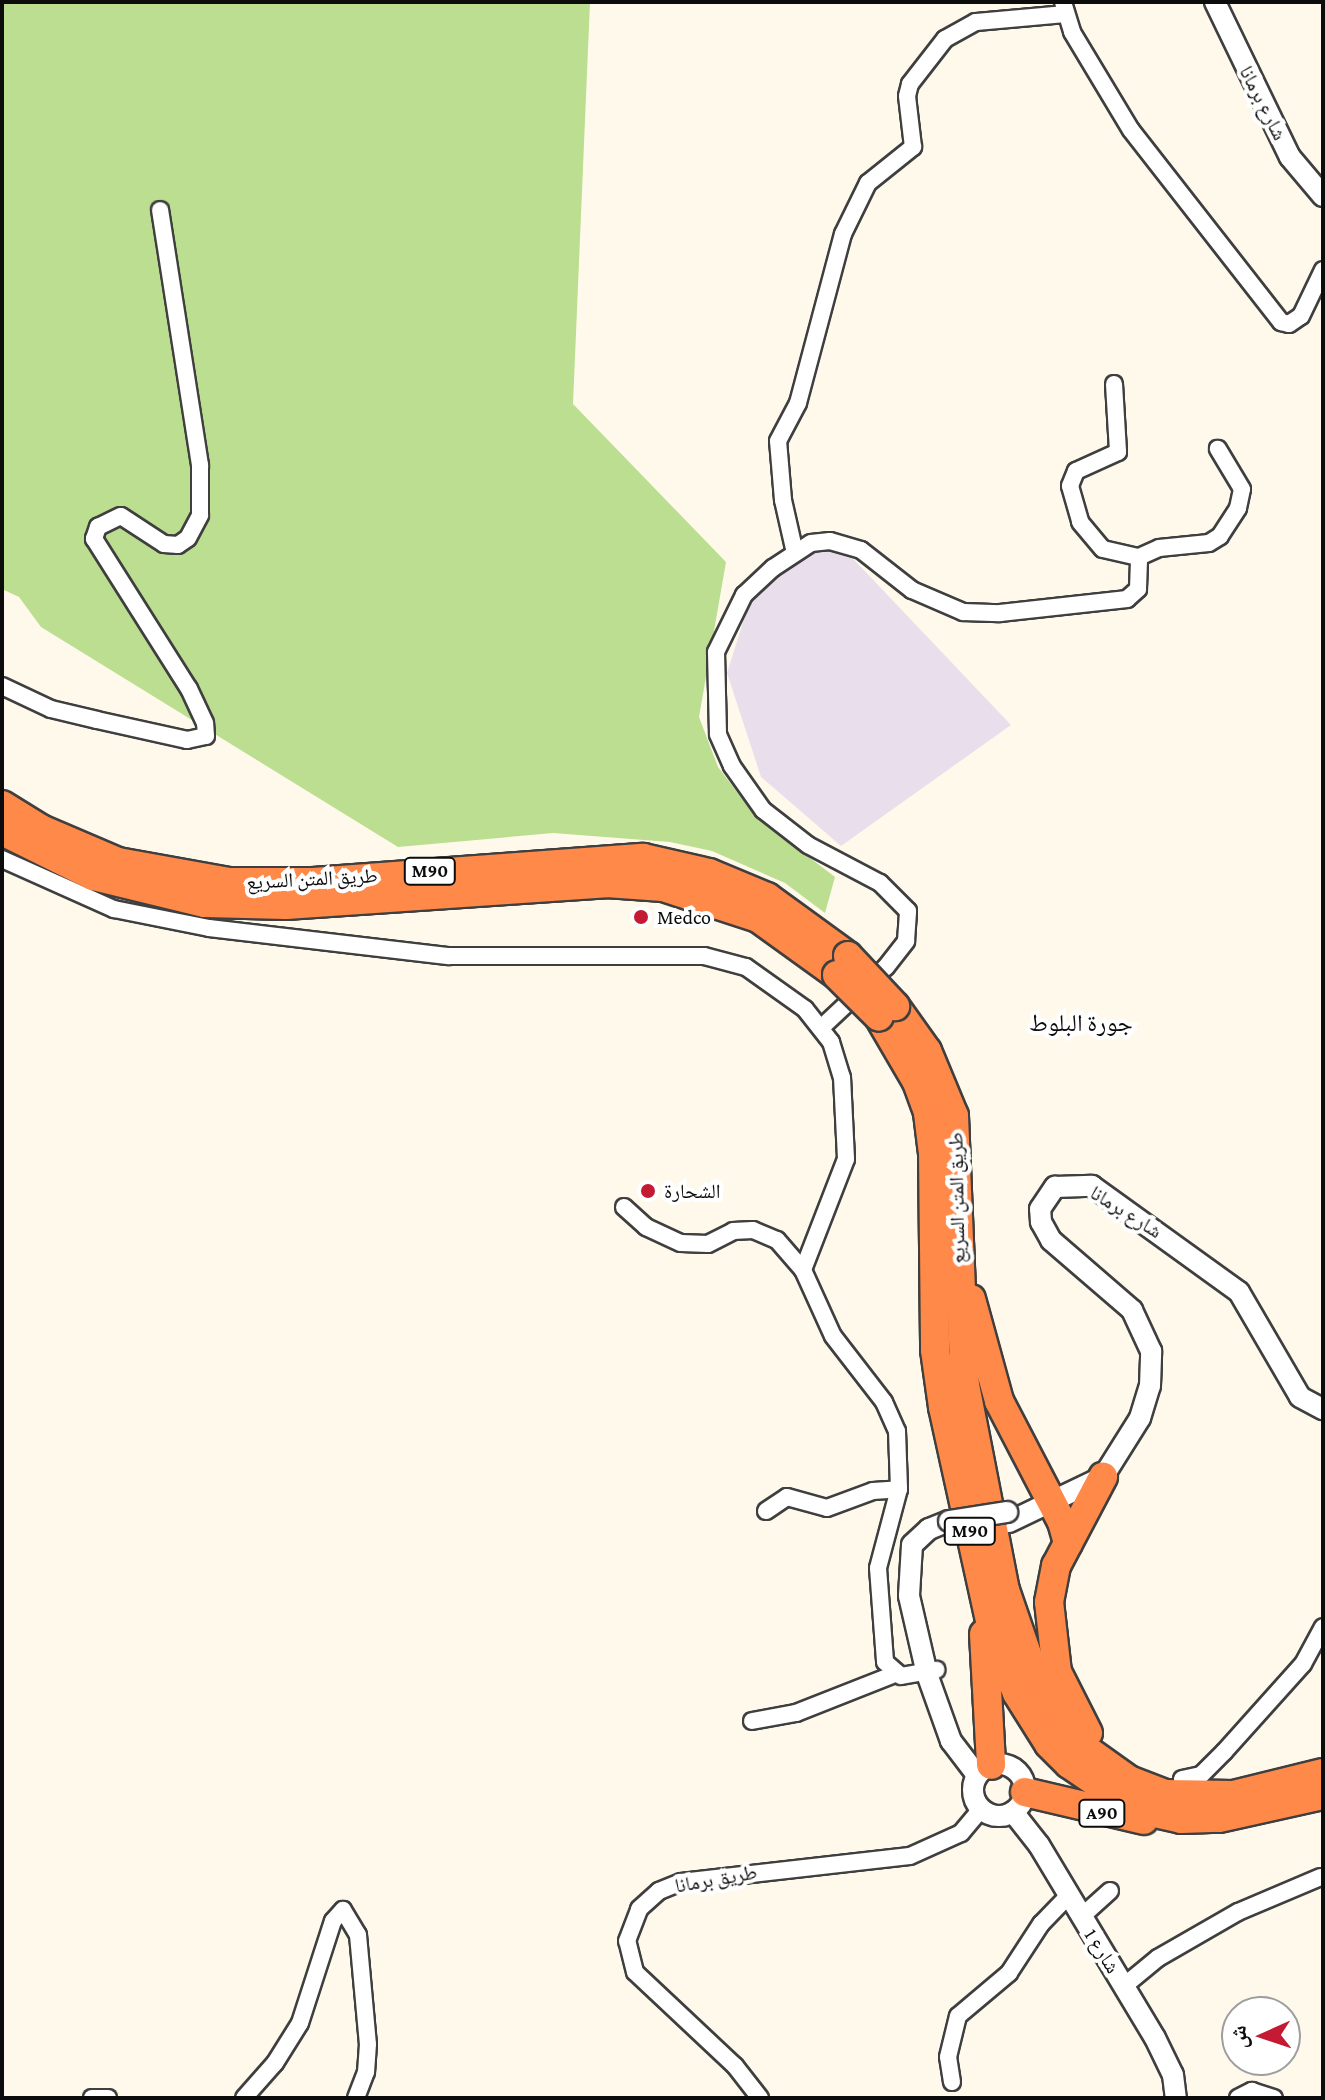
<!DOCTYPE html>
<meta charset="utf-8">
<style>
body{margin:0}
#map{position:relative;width:1325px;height:2100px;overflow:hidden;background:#fff9eb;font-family:"Crimson Pro","Noto Naskh Arabic",serif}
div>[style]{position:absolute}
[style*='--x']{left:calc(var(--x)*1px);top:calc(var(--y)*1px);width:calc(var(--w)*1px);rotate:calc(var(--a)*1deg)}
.industrial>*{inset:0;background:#e9dfec}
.forest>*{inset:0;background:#bbde90}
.roads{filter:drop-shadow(2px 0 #3f3f3f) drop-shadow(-2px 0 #3f3f3f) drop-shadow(0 2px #3f3f3f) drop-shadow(0 -2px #3f3f3f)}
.minor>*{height:16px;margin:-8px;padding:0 8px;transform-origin:8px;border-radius:8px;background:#fff}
.tertiary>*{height:20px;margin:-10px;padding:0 10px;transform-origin:10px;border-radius:10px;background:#fff}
.tertiary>.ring{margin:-10px;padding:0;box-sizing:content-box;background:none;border:20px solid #fff;border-radius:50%}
.motorway>*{height:28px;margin:-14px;padding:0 14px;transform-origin:14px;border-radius:14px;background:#ff8949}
.bridges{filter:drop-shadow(2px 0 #3f3f3f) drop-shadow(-2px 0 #3f3f3f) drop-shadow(0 2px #3f3f3f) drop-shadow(0 -2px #3f3f3f)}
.tertiary-bridge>*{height:20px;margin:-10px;padding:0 10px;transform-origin:10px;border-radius:10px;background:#fff}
.motorway-bridge>*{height:28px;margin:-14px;padding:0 14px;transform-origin:14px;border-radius:14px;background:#ff8949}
.dots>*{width:22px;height:22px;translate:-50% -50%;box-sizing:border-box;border:4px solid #fff;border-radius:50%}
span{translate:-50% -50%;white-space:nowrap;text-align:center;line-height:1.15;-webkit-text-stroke:8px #fff;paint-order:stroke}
.shield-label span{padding:2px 6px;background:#fff;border:2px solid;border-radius:6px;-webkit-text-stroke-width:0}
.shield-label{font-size:18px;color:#0c0c0c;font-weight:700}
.street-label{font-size:20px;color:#0c0c0c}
.poi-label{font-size:20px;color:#0c0c0c}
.left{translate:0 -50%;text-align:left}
.quarter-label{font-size:24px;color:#0c0c0c}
.frame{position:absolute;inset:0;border:4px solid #0c0c0c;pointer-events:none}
.north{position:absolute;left:1221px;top:1996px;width:80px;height:80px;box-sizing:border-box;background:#fff;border:2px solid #9e9e9e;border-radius:50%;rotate:267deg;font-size:22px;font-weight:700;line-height:32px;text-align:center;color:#0c0c0c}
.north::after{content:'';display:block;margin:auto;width:28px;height:36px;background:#c51a34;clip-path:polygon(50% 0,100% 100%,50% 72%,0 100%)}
</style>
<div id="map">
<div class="industrial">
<div style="clip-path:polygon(821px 545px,841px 546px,1011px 725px,841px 846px,761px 777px,727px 673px,751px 597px,776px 571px)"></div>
</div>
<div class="forest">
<div style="clip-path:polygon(2px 2px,590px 2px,573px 404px,726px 562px,699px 717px,718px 767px,756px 817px,835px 877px,825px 913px,785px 883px,712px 851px,670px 842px,553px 833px,398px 847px,41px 627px,19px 597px,2px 589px)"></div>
</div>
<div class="roads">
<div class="minor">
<div style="--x:1063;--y:2;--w:31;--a:73"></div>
<div style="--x:1072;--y:32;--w:114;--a:59"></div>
<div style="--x:1131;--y:130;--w:244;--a:52"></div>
<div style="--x:1281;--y:322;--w:8;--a:14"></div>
<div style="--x:1289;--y:324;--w:14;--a:-34"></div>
<div style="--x:1301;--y:316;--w:51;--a:-64.4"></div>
<div style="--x:1114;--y:384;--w:68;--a:86.6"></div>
<div style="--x:1118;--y:452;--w:46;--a:155.7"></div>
<div style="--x:1076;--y:471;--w:16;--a:112"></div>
<div style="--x:1070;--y:486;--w:37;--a:74"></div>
<div style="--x:1080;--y:522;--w:35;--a:50"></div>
<div style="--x:1103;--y:549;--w:37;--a:13"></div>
<div style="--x:1139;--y:557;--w:22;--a:-24"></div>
<div style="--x:1159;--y:548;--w:50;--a:-5.7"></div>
<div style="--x:1209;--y:543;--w:13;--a:-32"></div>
<div style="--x:1220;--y:536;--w:33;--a:-57"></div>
<div style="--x:1238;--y:508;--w:19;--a:-78"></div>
<div style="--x:1242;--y:489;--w:47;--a:-121"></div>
<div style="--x:795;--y:553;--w:54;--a:-102.8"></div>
<div style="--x:783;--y:500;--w:59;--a:-94.8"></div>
<div style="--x:778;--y:441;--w:43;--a:-62.2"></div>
<div style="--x:798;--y:403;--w:175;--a:-75.1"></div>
<div style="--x:843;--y:234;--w:57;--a:-63.9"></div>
<div style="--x:868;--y:183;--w:58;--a:-38.7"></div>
<div style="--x:913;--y:147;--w:51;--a:-96.7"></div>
<div style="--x:907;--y:96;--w:12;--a:-76"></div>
<div style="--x:910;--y:84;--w:57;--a:-52.1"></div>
<div style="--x:945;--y:39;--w:35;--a:-29"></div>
<div style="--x:976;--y:22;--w:90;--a:-5.1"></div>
<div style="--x:2;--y:686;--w:54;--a:25.1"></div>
<div style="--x:51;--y:709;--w:47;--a:13.4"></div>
<div style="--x:97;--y:720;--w:92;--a:12.5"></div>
<div style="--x:187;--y:740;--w:19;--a:-12"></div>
<div style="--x:206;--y:736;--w:13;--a:-94"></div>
<div style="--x:205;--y:723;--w:38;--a:-115"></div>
<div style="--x:189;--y:689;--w:178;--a:-122.3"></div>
<div style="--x:94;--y:539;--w:13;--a:-72"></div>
<div style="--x:98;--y:527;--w:25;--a:-26"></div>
<div style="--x:121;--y:516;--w:51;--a:33.1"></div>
<div style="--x:164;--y:544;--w:14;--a:4"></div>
<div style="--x:178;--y:545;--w:12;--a:-35"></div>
<div style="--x:188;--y:538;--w:26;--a:-62"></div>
<div style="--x:200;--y:515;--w:50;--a:-90"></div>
<div style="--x:200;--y:465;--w:258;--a:-98.9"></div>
<div style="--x:2;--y:859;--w:123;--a:24.1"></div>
<div style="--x:114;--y:909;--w:97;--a:11.3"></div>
<div style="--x:209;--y:928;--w:242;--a:6.7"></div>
<div style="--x:449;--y:956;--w:255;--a:0"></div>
<div style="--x:704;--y:956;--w:43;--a:14.7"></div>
<div style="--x:746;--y:967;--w:72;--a:35.4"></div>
<div style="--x:805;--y:1009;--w:42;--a:51.8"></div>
<div style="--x:831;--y:1042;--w:37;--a:73"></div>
<div style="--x:842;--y:1077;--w:82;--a:87.2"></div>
<div style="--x:846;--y:1159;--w:119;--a:111.2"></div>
<div style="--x:803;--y:1270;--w:72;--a:65.6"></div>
<div style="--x:833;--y:1336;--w:83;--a:52.3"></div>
<div style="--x:884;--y:1402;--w:32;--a:66"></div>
<div style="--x:897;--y:1431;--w:58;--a:88"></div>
<div style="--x:899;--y:1489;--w:82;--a:104.9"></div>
<div style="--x:878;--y:1568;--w:94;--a:85.7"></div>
<div style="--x:885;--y:1662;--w:21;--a:41"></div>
<div style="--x:901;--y:1676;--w:36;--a:-10"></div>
<div style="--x:822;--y:1027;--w:88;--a:-43.2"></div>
<div style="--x:886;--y:967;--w:33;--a:-52"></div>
<div style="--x:906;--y:941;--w:30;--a:-86"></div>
<div style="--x:908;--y:911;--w:40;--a:-135"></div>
<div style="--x:880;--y:883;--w:81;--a:-152.2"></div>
<div style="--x:808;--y:845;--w:57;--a:-142.1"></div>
<div style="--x:763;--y:810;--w:54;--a:-125.2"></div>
<div style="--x:732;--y:766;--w:35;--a:-114"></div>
<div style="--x:718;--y:734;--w:82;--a:-91.4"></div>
<div style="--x:716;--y:652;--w:64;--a:-63.8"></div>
<div style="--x:744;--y:595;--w:40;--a:-43"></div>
<div style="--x:773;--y:568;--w:45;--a:-33.3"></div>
<div style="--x:811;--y:543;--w:19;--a:-6"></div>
<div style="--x:830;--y:541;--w:32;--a:16"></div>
<div style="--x:861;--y:550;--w:65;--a:38.1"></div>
<div style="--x:912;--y:590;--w:56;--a:23.3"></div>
<div style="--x:963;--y:612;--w:37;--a:2"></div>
<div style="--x:1000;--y:613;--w:128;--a:-6.3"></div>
<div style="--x:1127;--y:599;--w:15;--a:-42"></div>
<div style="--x:1138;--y:589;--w:32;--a:-88"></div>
<div style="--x:624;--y:1207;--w:30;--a:42"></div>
<div style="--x:646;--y:1227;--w:38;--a:25"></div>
<div style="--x:681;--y:1243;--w:27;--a:2"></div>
<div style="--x:708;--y:1244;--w:28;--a:-27"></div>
<div style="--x:733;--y:1231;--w:20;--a:-3"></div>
<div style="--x:753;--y:1230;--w:26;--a:23"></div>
<div style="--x:777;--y:1240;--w:40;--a:49"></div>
<div style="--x:766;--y:1511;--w:25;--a:-34"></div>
<div style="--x:787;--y:1497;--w:41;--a:15.4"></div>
<div style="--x:827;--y:1508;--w:49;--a:-20.3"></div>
<div style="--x:873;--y:1491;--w:26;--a:-4"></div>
<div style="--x:752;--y:1721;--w:45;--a:-10.3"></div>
<div style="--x:796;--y:1713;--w:106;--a:-21.5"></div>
<div style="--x:1182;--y:1779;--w:19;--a:-12"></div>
<div style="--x:1201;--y:1775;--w:33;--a:-45"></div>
<div style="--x:1224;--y:1752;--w:118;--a:-48.1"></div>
<div style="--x:1303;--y:1664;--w:42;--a:-61.6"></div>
<div style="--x:1081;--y:1917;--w:39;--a:-42"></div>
<div style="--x:1124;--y:1986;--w:44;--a:-39.5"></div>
<div style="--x:1158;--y:1958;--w:92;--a:-29.9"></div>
<div style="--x:1238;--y:1912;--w:90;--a:-22.9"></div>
<div style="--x:952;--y:2082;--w:25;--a:-99"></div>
<div style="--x:948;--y:2057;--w:42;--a:-76.3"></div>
<div style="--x:958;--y:2016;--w:67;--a:-40.1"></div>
<div style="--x:1009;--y:1973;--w:59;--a:-56.9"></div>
<div style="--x:1041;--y:1924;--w:39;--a:-46"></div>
<div style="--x:92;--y:2098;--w:16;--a:0"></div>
<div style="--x:244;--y:2098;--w:47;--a:-48.5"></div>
<div style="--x:275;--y:2063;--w:47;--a:-58"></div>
<div style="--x:300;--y:2023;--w:107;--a:-72.1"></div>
<div style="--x:333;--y:1921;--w:15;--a:-48"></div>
<div style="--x:343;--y:1910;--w:29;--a:59"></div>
<div style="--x:358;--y:1935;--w:109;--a:84.8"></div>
<div style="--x:368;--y:2044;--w:28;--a:94"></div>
<div style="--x:366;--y:2072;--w:28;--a:111"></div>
<div style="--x:760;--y:2098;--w:41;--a:-128"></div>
<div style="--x:735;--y:2066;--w:137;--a:-136.8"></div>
<div style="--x:635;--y:1972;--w:32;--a:-104"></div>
<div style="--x:627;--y:1941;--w:34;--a:-69"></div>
<div style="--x:639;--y:1909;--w:27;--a:-42"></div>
<div style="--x:659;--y:1891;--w:24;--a:-22"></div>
<div style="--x:681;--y:1882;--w:230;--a:-6.5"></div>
<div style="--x:910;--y:1856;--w:56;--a:-24.3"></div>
<div style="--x:961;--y:1833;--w:31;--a:-50"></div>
<div style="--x:1238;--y:2098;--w:16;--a:-27"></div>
<div style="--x:1252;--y:2091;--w:23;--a:18"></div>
</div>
<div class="tertiary">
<div style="--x:1215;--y:2;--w:172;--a:64.2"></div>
<div style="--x:1290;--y:157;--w:51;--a:49.8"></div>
<div style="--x:949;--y:1521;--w:22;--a:158"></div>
<div style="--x:929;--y:1529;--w:23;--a:137"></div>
<div style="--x:912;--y:1545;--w:51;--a:93.4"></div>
<div style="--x:909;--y:1596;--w:80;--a:77"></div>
<div style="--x:927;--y:1674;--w:71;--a:70.3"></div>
<div style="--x:951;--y:1741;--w:43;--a:52.6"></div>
<div style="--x:1009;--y:1522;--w:104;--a:-25.6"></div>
<div style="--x:1103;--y:1477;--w:70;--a:-57.9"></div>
<div style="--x:1140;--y:1418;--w:34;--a:-73"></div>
<div style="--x:1150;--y:1386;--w:35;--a:-88"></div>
<div style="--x:1151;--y:1351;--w:45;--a:-114.9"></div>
<div style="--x:1132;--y:1310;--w:107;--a:-139.2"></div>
<div style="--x:1051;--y:1240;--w:21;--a:-119"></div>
<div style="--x:1041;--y:1222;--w:13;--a:-94"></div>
<div style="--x:1040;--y:1209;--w:27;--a:-56"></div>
<div style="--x:1055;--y:1187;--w:37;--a:-2"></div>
<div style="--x:1092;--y:1186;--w:181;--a:35.8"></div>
<div style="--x:1239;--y:1292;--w:121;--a:59.8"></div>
<div style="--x:1300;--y:1397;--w:26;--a:28"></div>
<div class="ring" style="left:973px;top:1764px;width:32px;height:32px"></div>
<div style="--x:1013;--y:1812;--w:42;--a:51.8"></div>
<div style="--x:1039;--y:1845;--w:225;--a:59"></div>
<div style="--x:1155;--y:2038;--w:41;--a:64.1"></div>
<div style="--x:1173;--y:2075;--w:23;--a:83"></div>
</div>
<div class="motorway">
<div style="--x:2;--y:805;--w:46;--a:31.6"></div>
<div style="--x:41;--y:829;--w:84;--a:23.2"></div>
<div style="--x:118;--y:862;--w:113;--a:10.2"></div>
<div style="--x:229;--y:882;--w:84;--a:0"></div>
<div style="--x:313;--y:882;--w:331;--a:-4.2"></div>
<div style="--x:643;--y:858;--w:68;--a:12.8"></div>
<div style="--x:709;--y:873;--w:63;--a:22.5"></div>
<div style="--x:767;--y:897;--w:100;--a:36.1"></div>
<div style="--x:2;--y:831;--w:102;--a:26.3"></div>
<div style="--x:93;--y:876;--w:115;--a:13.6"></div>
<div style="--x:205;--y:903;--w:81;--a:1.4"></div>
<div style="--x:286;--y:905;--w:321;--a:-3.9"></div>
<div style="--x:606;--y:883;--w:57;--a:4"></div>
<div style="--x:663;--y:887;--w:100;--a:18.1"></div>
<div style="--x:758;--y:918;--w:97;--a:35.8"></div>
<div style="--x:895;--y:1006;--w:55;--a:54.6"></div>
<div style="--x:927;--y:1051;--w:70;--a:67.4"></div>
<div style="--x:954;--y:1116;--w:269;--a:87.7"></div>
<div style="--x:965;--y:1385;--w:209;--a:79"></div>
<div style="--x:1005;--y:1590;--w:102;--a:71"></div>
<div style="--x:1038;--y:1686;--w:44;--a:58.8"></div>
<div style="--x:1061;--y:1724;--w:33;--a:46"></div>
<div style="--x:1084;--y:1748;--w:55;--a:35.4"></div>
<div style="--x:1129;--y:1780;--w:39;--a:21"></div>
<div style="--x:1165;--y:1794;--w:68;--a:0.8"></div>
<div style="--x:1233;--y:1795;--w:93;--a:-13.7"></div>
<div style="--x:879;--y:1017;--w:75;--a:59.7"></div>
<div style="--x:917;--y:1082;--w:33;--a:70"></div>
<div style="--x:928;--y:1113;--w:38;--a:83"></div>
<div style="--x:933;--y:1151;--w:199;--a:89.4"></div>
<div style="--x:935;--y:1350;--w:58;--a:82"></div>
<div style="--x:943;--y:1407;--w:232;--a:77.6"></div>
<div style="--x:993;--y:1634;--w:64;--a:67.9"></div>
<div style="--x:1017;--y:1693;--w:60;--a:57.9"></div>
<div style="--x:1049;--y:1744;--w:28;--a:45"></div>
<div style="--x:1069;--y:1764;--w:64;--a:34.2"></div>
<div style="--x:1122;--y:1800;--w:31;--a:22"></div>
<div style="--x:1151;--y:1812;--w:31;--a:13"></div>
<div style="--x:1181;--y:1819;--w:38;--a:-2"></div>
<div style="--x:1219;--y:1818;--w:107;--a:-12.5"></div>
<div style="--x:971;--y:1299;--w:106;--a:74.6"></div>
<div style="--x:999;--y:1401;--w:136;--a:62.5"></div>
<div style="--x:1062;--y:1522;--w:22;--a:74"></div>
<div style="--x:984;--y:1634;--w:131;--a:86.9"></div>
<div style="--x:1088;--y:1733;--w:68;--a:-116.9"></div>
<div style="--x:1057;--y:1672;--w:70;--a:-96.5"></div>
<div style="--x:1049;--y:1602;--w:37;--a:-79"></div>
<div style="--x:1056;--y:1566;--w:101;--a:-62.2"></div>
<div style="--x:1025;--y:1792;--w:122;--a:13.2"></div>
</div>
</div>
<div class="bridges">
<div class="tertiary-bridge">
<div style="--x:949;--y:1521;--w:59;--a:-8.8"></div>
</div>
<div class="motorway-bridge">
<div style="--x:848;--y:956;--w:69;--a:46.8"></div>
<div style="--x:837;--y:975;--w:59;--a:45"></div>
</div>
</div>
<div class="dots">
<div style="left:641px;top:917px;background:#c51a34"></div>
<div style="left:648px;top:1191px;background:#c51a34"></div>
</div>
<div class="shield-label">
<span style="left:430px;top:871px">M90</span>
<span style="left:970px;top:1531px">M90</span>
<span style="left:1102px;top:1813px">A90</span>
</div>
<div class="street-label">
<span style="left:1263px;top:103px;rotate:63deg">شارع برمانا</span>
<span style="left:312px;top:879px;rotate:-3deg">طريق المتن السريع</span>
<span style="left:957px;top:1198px;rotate:-91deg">طريق المتن السريع</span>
<span style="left:1126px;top:1212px;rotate:32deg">شارع برمانا</span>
<span style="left:716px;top:1879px;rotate:-10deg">طريق برمانا</span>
<span style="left:1102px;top:1951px;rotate:58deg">شارع 1</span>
</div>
<div class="poi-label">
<span class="left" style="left:657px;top:917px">Medco</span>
<span class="left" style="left:664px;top:1191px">الشحارة</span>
</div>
<div class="quarter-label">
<span style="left:1081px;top:1023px">جورة البلوط</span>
</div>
<div class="frame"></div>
<div class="north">ش</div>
</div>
